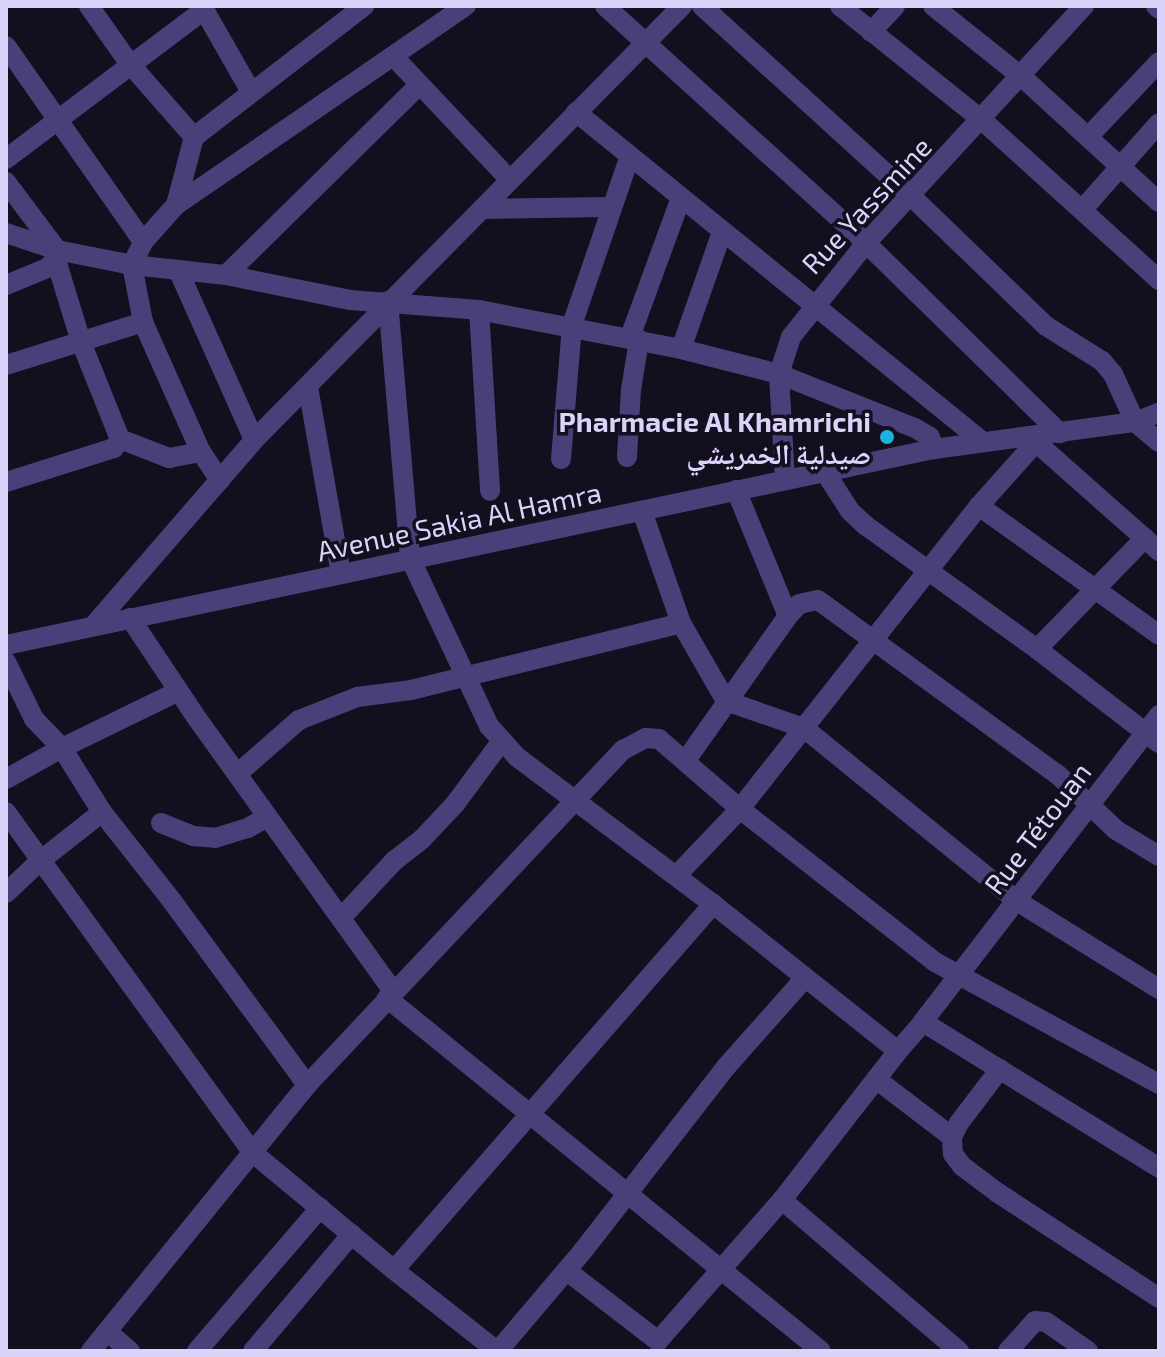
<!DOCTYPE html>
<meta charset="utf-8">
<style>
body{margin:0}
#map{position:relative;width:1165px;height:1357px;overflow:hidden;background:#140f1f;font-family:"Exo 2","Noto Naskh Arabic",sans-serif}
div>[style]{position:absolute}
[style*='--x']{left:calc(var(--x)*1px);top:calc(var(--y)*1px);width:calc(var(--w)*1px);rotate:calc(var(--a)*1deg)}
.minor>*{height:20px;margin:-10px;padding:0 10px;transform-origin:10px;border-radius:10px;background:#494079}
.dots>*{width:22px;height:22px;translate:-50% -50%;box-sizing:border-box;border:4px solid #140f1f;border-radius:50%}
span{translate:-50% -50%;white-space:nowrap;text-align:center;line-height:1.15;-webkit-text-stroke:7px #140f1f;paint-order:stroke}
.street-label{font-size:28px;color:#dcd3fa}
.poi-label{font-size:28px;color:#dcd3fa;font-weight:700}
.right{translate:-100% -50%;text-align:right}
.frame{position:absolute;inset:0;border:8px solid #dcd3fa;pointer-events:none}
</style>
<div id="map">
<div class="minor">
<div style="--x:89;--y:6;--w:70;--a:54.9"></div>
<div style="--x:129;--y:63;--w:98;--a:48.7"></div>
<div style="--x:605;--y:6;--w:353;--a:42.2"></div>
<div style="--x:866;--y:243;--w:272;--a:44.4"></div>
<div style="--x:702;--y:6;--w:284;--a:42.3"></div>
<div style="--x:912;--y:197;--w:186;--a:43.9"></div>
<div style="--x:1046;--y:326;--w:66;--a:32"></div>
<div style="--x:1102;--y:361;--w:17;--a:50"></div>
<div style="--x:1113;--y:374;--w:53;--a:65.4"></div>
<div style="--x:1135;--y:422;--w:31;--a:40"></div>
<div style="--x:840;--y:6;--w:182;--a:38.8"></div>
<div style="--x:982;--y:120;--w:239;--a:42.1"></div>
<div style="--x:933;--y:6;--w:114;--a:38.6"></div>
<div style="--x:1022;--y:77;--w:185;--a:42.4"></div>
<div style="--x:1156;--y:6;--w:4;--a:45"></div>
<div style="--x:871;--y:32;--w:35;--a:-47"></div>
<div style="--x:6;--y:46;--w:239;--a:55"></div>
<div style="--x:394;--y:57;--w:169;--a:46.7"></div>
<div style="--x:576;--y:112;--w:524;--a:39.04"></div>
<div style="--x:1088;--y:137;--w:103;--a:-46.6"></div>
<div style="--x:6;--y:159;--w:244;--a:-37"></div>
<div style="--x:201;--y:12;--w:5;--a:11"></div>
<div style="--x:206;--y:13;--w:91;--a:60.3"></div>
<div style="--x:6;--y:182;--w:85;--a:53.1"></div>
<div style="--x:57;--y:250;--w:10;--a:96"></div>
<div style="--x:56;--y:260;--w:86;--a:73"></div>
<div style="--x:81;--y:342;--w:105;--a:68.1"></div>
<div style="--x:120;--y:439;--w:11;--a:124"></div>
<div style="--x:114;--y:448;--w:113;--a:162.5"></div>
<div style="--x:176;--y:205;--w:70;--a:-75.2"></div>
<div style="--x:194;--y:137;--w:215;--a:-37.6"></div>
<div style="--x:482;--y:209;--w:128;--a:-0.9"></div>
<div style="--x:1082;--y:210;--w:116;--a:-48.5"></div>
<div style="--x:6;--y:233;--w:54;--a:18.4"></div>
<div style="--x:57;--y:250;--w:76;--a:11.3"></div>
<div style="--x:132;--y:265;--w:95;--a:6.1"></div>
<div style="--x:226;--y:275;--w:126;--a:11.4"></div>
<div style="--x:350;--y:300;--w:129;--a:4.4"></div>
<div style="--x:479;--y:310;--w:206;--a:10.9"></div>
<div style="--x:681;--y:349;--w:101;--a:14.3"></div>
<div style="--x:779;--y:374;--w:146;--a:21.7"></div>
<div style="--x:915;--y:428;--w:17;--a:31"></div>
<div style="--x:930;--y:437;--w:13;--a:72"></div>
<div style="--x:179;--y:272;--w:184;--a:65.9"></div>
<div style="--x:226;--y:275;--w:269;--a:-44.5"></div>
<div style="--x:6;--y:285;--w:44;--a:-22.5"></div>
<div style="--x:47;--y:268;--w:12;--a:-42"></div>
<div style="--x:388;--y:301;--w:258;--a:85.1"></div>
<div style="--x:410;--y:558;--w:186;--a:64.8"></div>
<div style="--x:489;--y:726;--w:42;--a:47.9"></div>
<div style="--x:517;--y:757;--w:245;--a:36.9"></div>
<div style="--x:713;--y:904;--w:236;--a:38.5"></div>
<div style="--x:898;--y:1051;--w:189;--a:127.9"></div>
<div style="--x:782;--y:1200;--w:188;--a:131.3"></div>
<div style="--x:658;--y:1341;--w:115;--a:-142.4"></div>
<div style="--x:479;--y:310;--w:181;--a:86.5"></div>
<div style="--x:143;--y:322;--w:58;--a:-100.9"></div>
<div style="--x:132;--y:265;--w:25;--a:-64"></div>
<div style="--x:143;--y:242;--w:50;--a:-48.3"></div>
<div style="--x:176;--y:205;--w:352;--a:-34.5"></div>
<div style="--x:630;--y:337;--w:148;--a:-69.9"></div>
<div style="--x:681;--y:349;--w:124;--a:-70.7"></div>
<div style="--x:6;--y:365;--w:144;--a:-17.4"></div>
<div style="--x:143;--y:322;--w:142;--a:66"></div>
<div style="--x:201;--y:452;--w:34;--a:56"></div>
<div style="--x:308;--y:387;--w:190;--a:80"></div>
<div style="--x:1029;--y:436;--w:174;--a:41.5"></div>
<div style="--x:120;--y:439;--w:53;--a:21.2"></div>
<div style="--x:169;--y:458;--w:33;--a:-11"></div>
<div style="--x:1036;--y:442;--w:86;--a:131.7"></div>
<div style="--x:979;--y:506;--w:386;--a:128.3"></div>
<div style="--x:740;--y:809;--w:248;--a:38.1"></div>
<div style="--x:935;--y:962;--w:255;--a:28.6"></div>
<div style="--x:627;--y:457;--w:67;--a:-86.6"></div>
<div style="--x:631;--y:390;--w:51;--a:-80.9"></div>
<div style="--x:561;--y:459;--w:134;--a:-85.3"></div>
<div style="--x:572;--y:325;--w:179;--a:-71.1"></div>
<div style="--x:825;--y:472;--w:46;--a:57.3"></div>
<div style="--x:850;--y:511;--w:21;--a:43"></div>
<div style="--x:865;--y:525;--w:212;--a:35.8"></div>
<div style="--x:1037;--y:649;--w:154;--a:37.6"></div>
<div style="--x:785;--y:479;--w:105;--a:-93.3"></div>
<div style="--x:779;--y:374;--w:39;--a:-72"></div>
<div style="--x:791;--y:337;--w:120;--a:-51.4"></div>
<div style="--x:866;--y:243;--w:322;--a:-47.4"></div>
<div style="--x:736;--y:490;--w:136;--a:67.6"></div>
<div style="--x:979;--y:506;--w:221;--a:35.6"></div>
<div style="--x:130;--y:618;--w:119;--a:56.3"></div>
<div style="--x:196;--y:717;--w:337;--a:54.3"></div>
<div style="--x:681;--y:623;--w:90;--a:60"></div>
<div style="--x:726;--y:701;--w:83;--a:19.1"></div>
<div style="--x:804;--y:728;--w:274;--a:39.1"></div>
<div style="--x:1017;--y:901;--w:167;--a:31.8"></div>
<div style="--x:94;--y:625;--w:245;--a:-49.1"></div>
<div style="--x:254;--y:440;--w:610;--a:-45.4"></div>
<div style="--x:6;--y:645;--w:948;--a:-11.93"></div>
<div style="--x:934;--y:449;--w:203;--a:-7.7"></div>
<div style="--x:1135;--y:422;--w:26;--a:-21"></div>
<div style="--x:1037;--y:649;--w:155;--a:-45.8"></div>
<div style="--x:6;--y:662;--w:64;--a:63.8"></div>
<div style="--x:34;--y:719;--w:40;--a:46"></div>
<div style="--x:62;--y:748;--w:75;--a:58"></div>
<div style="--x:102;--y:812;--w:113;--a:51.8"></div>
<div style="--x:172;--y:901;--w:228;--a:53.7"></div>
<div style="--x:1159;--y:715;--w:387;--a:127.6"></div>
<div style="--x:923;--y:1022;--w:278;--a:31.7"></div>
<div style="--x:686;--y:760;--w:176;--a:-54.7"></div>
<div style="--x:788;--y:616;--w:16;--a:-47"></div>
<div style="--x:799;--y:604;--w:19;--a:-12"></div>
<div style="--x:818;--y:600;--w:296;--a:36.1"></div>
<div style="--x:1057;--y:774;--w:81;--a:43.5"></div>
<div style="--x:1116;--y:830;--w:50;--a:31.2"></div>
<div style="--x:237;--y:774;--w:82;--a:-41.1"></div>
<div style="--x:299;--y:720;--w:62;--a:-21.6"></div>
<div style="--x:357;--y:697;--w:54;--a:-7.4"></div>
<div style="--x:411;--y:690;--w:278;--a:-13.9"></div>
<div style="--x:681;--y:623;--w:119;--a:-109.2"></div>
<div style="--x:6;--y:779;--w:64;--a:-29"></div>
<div style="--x:62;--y:748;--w:130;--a:-26"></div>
<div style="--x:6;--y:812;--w:420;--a:54.1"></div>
<div style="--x:252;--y:1152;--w:185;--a:39.7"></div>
<div style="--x:394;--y:1270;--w:486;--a:-48.9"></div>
<div style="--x:161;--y:823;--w:35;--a:22"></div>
<div style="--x:194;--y:836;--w:21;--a:5"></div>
<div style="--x:215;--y:838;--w:34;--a:-17"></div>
<div style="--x:248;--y:828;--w:22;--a:-30"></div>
<div style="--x:6;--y:893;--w:47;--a:-43.3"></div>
<div style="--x:40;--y:861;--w:79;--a:-38.3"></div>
<div style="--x:341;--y:918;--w:78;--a:-47.1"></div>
<div style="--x:394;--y:861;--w:36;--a:-38"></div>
<div style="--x:422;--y:839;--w:48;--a:-46.7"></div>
<div style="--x:455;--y:804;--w:77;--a:-53.4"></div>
<div style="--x:387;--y:998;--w:559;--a:39.12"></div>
<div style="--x:898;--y:1051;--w:38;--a:-49"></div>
<div style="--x:1000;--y:1069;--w:68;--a:127.2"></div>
<div style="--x:959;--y:1123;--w:16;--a:117"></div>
<div style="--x:952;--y:1137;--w:17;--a:87"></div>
<div style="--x:953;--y:1154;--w:15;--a:53"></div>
<div style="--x:962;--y:1166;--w:45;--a:36.9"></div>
<div style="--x:998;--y:1193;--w:192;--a:33.1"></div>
<div style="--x:876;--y:1079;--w:96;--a:37.3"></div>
<div style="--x:782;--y:1200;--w:233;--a:40.5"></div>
<div style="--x:394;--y:1270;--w:131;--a:38.2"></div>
<div style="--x:108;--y:1332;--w:29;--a:41"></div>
<div style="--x:91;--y:1351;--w:343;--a:-50.9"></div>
<div style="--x:307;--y:1085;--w:461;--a:-46.7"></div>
<div style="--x:623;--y:750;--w:26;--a:-28"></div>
<div style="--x:646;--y:738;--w:13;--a:4"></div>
<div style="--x:659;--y:739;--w:107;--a:40.8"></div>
<div style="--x:740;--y:809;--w:91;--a:133.7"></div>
<div style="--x:197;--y:1351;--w:189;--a:-49.3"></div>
<div style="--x:253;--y:1351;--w:153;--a:-49.8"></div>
<div style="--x:498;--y:1351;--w:130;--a:-49.7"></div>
<div style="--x:582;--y:1252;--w:234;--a:-52.1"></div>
<div style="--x:726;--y:1067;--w:119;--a:-48.4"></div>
<div style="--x:1008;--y:1351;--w:40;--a:-48"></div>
<div style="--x:1035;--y:1321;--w:11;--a:5"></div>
<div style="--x:1046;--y:1322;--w:51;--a:34.6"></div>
</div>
<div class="dots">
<div style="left:887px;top:437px;background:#1bb3de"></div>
</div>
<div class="street-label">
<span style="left:866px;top:205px;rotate:-47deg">Rue Yassmine</span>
<span style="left:459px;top:521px;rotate:-12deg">Avenue Sakia Al Hamra</span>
<span style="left:1037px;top:828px;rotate:-53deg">Rue Tétouan</span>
</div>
<div class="poi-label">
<span class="right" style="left:871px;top:437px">Pharmacie Al Khamrichi<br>صيدلية الخمريشي</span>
</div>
<div class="frame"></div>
</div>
